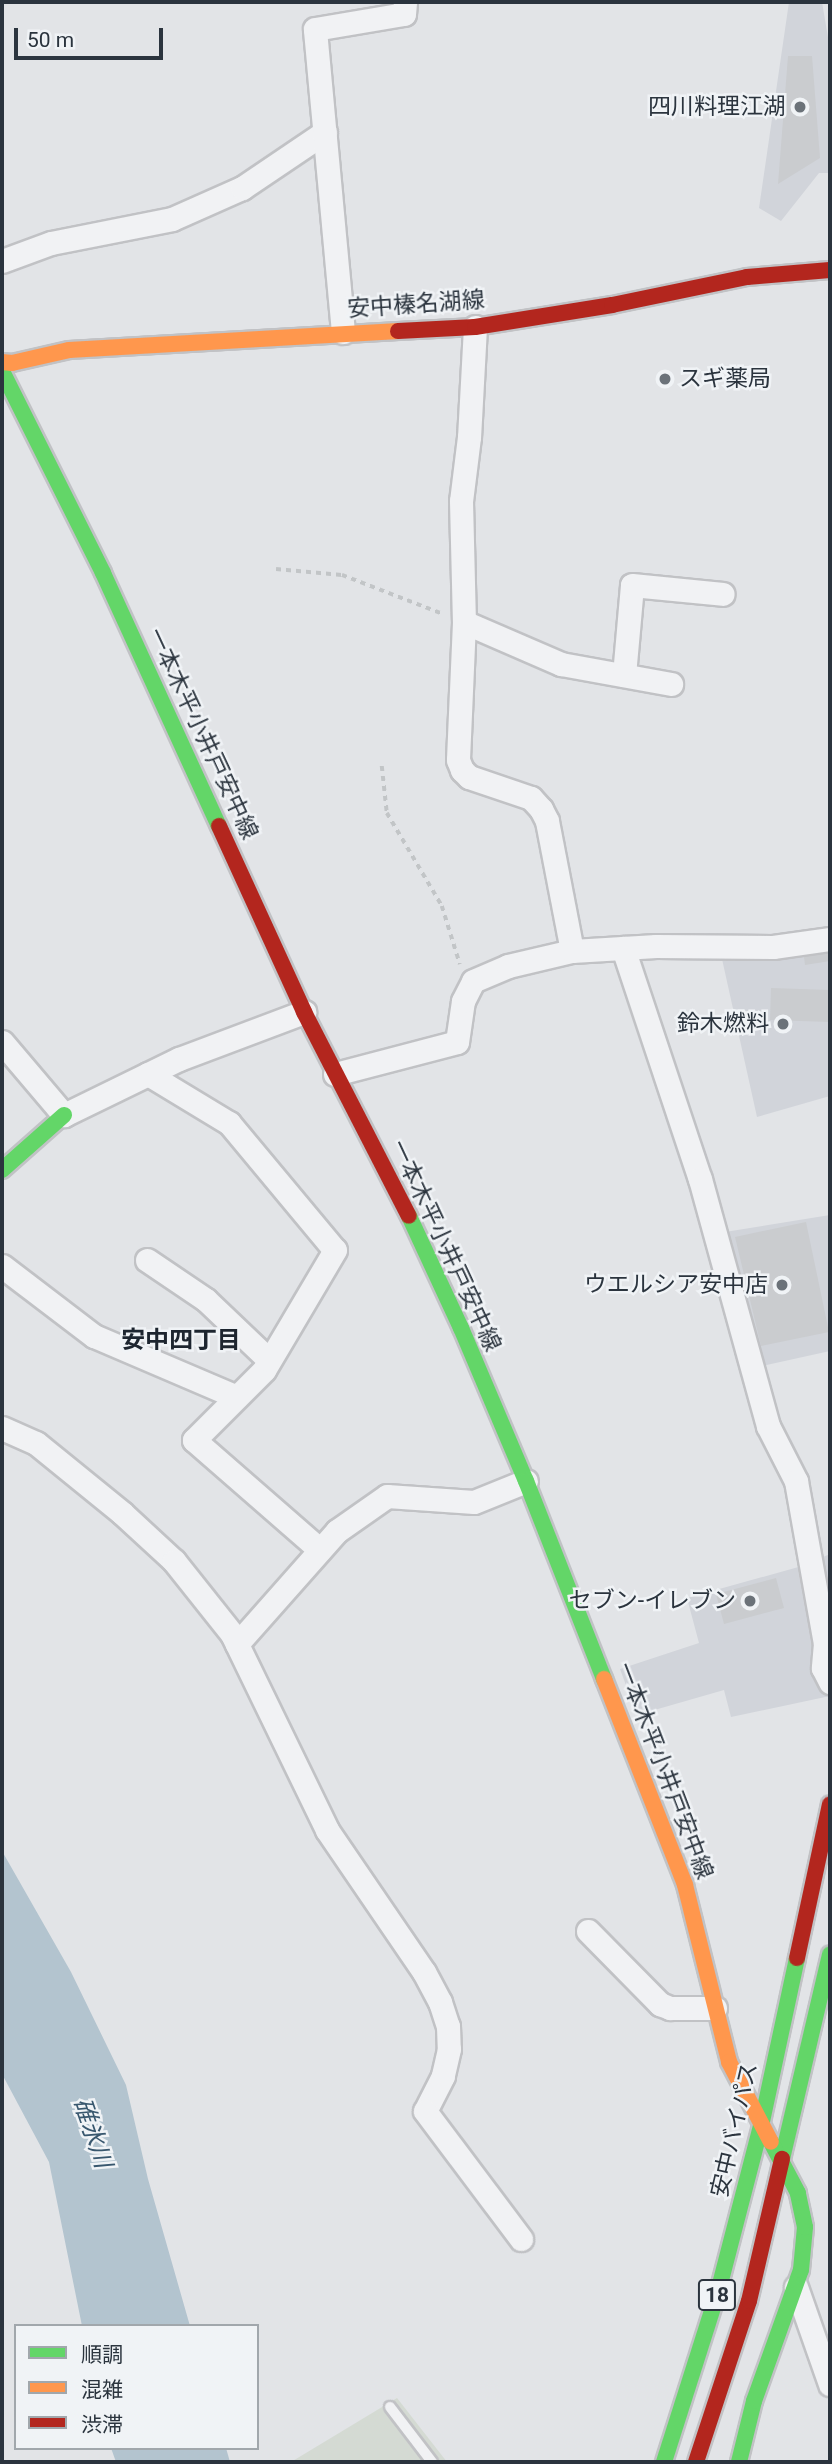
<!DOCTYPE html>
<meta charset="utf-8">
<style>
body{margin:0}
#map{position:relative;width:832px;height:2464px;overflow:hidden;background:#e2e4e7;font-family:Roboto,"Noto Sans JP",sans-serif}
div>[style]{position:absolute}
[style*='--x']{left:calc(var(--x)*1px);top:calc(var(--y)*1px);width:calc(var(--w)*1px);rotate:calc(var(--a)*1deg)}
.built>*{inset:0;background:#d1d4da}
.green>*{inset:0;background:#d4dad3}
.water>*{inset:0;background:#b3c4cf}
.building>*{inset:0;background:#cacccf}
.path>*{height:3.5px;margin-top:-1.75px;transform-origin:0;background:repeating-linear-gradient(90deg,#c2c5c7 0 5px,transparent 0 10px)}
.roads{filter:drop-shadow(2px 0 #c1c2c5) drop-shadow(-2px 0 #c1c2c5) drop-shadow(0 2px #c1c2c5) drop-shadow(0 -2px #c1c2c5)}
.lane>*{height:10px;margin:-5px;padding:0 5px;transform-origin:5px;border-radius:5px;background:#f1f2f4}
.street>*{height:23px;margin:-11.5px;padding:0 11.5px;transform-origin:11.5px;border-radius:11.5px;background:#f1f2f4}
.fast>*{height:16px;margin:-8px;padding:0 8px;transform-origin:8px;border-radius:8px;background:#63d668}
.slow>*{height:16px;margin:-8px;padding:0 8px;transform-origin:8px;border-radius:8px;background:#ff974d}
.jam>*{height:16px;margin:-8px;padding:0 8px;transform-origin:8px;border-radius:8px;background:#b3261e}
.dots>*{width:19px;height:19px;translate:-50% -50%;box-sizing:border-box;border:4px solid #f0f3f6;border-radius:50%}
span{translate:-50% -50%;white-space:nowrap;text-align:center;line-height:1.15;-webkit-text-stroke:5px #f0f3f6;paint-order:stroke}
.shield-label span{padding:2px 5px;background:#f0f3f6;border:2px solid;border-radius:5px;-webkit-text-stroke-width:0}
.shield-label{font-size:21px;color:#2b343e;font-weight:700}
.poi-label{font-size:23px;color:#2b343e}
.right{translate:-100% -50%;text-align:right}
.left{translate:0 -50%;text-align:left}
.street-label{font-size:23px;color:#2b343e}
.neighbourhood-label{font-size:24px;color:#1d252f;font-weight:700}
.water-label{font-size:24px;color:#38576e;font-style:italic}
.frame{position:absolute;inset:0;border:4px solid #2b343e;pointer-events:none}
.legend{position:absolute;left:14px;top:2324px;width:245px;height:126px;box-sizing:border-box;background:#f0f3f6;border:2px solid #a1a7ac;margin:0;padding:9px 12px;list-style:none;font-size:21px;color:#2b343e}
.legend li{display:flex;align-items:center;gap:14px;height:35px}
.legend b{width:35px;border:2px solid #a1a7ac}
.scale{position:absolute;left:14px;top:28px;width:149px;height:32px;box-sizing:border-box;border:4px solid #2b343e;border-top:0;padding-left:9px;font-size:21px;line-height:24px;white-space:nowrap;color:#2b343e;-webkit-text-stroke:5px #f0f3f6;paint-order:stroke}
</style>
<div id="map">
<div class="built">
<div style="clip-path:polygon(789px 2px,822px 2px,830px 49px,830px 173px,819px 173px,781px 221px,759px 208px)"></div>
<div style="clip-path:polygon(830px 944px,830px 1096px,757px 1117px,720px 950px)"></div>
<div style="clip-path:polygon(830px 1215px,830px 1351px,758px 1367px,725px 1232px)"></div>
<div style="clip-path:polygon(830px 1554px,830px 1696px,731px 1717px,724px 1690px,637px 1715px,620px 1669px,699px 1643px,687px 1598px,802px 1566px)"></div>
</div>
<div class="green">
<div style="clip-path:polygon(397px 2398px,447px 2462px,291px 2462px)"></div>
</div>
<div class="water">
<div style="clip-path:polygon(2px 1851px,71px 1972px,126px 2085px,148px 2179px,190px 2326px,82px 2326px,49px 2162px,2px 2074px)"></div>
<div style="clip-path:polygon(111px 2448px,226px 2448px,230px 2462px,116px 2462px)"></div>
</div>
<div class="building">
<div style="clip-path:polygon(788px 56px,812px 56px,820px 158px,778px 184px)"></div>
<div style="clip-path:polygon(830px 953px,830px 961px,805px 965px,804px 957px)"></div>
<div style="clip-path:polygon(771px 988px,830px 990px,830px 1022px,770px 1020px)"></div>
<div style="clip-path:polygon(806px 1222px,829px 1332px,761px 1346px,735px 1237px)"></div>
<div style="clip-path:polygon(776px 1578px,784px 1608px,724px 1624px,716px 1594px)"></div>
</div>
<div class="path">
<div style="--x:276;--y:569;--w:66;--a:5.2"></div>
<div style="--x:342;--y:575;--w:108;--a:21.1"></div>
<div style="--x:382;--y:766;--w:47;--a:83.9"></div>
<div style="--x:387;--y:813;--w:108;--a:59.4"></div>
<div style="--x:442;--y:906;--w:61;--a:72.8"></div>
</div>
<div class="roads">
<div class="lane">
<div style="--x:390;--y:2407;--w:69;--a:52.6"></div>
</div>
<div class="street">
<div style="--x:2;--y:261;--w:52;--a:-20.2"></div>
<div style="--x:51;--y:243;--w:123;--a:-11.2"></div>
<div style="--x:172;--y:219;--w:77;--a:-23.9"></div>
<div style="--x:242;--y:188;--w:100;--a:-34"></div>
<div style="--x:475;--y:327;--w:110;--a:93.1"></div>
<div style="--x:469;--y:437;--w:64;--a:97.1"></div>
<div style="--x:461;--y:501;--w:121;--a:88.6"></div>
<div style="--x:464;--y:622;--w:138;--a:92.5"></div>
<div style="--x:458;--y:760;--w:11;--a:68"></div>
<div style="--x:462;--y:770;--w:10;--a:45"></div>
<div style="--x:469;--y:777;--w:65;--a:18.7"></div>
<div style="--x:531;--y:798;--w:15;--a:48"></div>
<div style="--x:541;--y:809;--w:13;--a:63"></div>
<div style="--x:547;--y:821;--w:132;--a:79.1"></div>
<div style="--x:343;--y:332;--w:304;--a:-95.3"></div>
<div style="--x:315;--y:29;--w:90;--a:-9.6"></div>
<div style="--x:404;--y:14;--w:12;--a:-85"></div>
<div style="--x:464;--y:622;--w:106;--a:23.4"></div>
<div style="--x:561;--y:664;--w:112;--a:10.3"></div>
<div style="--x:624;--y:675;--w:90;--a:-84.9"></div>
<div style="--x:632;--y:585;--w:91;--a:5.6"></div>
<div style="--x:623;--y:948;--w:243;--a:71.6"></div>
<div style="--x:700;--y:1179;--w:256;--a:74.6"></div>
<div style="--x:768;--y:1426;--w:62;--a:63"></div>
<div style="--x:796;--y:1481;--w:165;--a:79.9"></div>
<div style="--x:825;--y:1643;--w:25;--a:95"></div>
<div style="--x:823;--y:1668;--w:16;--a:63"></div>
<div style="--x:2;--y:1042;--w:96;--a:49.7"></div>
<div style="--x:64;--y:1115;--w:128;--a:-26"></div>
<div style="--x:179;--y:1059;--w:134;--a:-20.6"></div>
<div style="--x:148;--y:1074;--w:95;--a:31.2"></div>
<div style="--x:229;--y:1123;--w:165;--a:50.2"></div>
<div style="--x:335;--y:1250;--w:139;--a:120.6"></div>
<div style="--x:264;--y:1370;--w:99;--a:135"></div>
<div style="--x:194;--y:1440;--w:167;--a:41.1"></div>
<div style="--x:335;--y:1074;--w:126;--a:-14.7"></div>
<div style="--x:457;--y:1042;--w:41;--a:-81.7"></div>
<div style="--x:463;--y:1001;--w:22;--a:-63"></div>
<div style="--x:473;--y:981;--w:38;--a:-23"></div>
<div style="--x:508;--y:966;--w:66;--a:-13.2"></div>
<div style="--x:572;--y:951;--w:84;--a:-3.4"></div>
<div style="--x:656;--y:946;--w:117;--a:0.5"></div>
<div style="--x:773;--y:947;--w:58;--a:-8"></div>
<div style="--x:147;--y:1260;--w:71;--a:34.1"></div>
<div style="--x:206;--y:1300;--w:87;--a:43.6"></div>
<div style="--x:2;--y:1266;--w:116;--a:37.3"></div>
<div style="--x:94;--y:1336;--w:155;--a:23.1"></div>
<div style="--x:2;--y:1428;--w:37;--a:24"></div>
<div style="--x:36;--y:1443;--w:111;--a:39.1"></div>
<div style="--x:122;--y:1513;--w:71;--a:42.7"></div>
<div style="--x:174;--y:1561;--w:93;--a:51.5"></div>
<div style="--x:232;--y:1634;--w:218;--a:64.1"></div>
<div style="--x:327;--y:1830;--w:172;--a:55.7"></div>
<div style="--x:424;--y:1972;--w:34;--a:62"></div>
<div style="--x:440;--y:2002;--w:25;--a:72"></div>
<div style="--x:448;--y:2026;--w:23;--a:88"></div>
<div style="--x:449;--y:2049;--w:28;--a:103"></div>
<div style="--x:443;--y:2076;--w:39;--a:117"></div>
<div style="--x:425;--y:2111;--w:160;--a:53.1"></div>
<div style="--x:237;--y:1644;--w:151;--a:-48.5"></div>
<div style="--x:337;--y:1531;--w:61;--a:-35"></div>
<div style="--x:387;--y:1496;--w:87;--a:3.9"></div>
<div style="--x:474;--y:1502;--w:56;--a:-22"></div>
<div style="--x:588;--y:1931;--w:103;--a:45.4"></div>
<div style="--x:660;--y:2004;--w:11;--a:22"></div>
<div style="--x:670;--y:2008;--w:45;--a:0"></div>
<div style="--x:796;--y:2287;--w:103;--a:70.7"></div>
</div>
<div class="fast">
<div style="--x:2;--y:371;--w:226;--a:63.4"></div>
<div style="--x:103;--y:573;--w:278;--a:65.4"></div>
<div style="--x:2;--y:1170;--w:83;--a:-41.6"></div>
<div style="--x:409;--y:1216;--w:123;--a:65.1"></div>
<div style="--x:461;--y:1328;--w:166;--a:67"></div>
<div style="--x:526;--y:1481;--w:213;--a:68.5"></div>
<div style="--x:782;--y:2159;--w:210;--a:-76.8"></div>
<div style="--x:664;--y:2462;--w:178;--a:-72.4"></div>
<div style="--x:718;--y:2292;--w:171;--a:-75.5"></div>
<div style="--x:761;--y:2126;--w:172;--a:-77.9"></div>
<div style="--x:739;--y:2462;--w:63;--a:-76.2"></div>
<div style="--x:754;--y:2401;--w:139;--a:-70.3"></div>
<div style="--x:801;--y:2270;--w:43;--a:-84.7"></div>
<div style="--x:805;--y:2227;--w:35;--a:-102"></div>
<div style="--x:798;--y:2193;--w:58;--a:-117.9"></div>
</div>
<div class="slow">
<div style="--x:2;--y:362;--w:10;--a:6"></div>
<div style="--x:12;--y:363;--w:58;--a:-12.8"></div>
<div style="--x:69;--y:350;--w:330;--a:-3.3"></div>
<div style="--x:604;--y:1679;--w:221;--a:68.5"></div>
<div style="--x:685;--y:1885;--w:182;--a:76"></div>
<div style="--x:729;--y:2062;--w:90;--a:62.3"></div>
</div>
<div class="jam">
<div style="--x:398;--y:331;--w:77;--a:-3"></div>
<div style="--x:475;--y:327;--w:139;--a:-9.1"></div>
<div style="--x:612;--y:305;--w:138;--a:-11.7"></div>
<div style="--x:747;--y:277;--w:83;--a:-4.8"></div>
<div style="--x:219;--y:826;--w:205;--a:65.4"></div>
<div style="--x:304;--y:1012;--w:229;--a:62.8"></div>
<div style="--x:797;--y:1958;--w:157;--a:-77.9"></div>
<div style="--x:696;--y:2462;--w:169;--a:-71.8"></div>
<div style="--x:749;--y:2301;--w:146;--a:-76.9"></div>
</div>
</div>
<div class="dots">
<div style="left:800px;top:107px;background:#6b7279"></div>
<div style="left:665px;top:379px;background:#6b7279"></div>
<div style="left:783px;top:1024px;background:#6b7279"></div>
<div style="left:782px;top:1285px;background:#6b7279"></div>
<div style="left:750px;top:1601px;background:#6b7279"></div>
</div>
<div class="shield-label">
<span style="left:717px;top:2295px">18</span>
</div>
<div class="poi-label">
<span class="right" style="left:786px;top:107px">四川料理江湖</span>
<span class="left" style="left:679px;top:379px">スギ薬局</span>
<span class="right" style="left:769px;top:1024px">鈴木燃料</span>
<span class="right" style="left:768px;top:1285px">ウエルシア安中店</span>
<span class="right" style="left:736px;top:1601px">セブン-イレブン</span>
</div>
<div class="street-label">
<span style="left:416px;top:305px;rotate:-4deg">安中榛名湖線</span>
<span style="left:202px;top:734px;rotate:65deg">一本木平小井戸安中線</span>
<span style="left:445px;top:1246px;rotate:65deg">一本木平小井戸安中線</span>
<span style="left:664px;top:1771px;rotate:69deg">一本木平小井戸安中線</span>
<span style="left:735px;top:2130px;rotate:-77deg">安中バイパス</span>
</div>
<div class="neighbourhood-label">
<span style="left:181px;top:1341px">安中四丁目</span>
</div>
<div class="water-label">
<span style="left:92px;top:2133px;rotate:71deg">碓氷川</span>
</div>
<div class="frame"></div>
<ul class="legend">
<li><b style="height:9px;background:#63d668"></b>順調</li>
<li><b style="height:9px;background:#ff974d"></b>混雑</li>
<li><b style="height:9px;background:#b3261e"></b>渋滞</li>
</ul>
<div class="scale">50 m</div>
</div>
